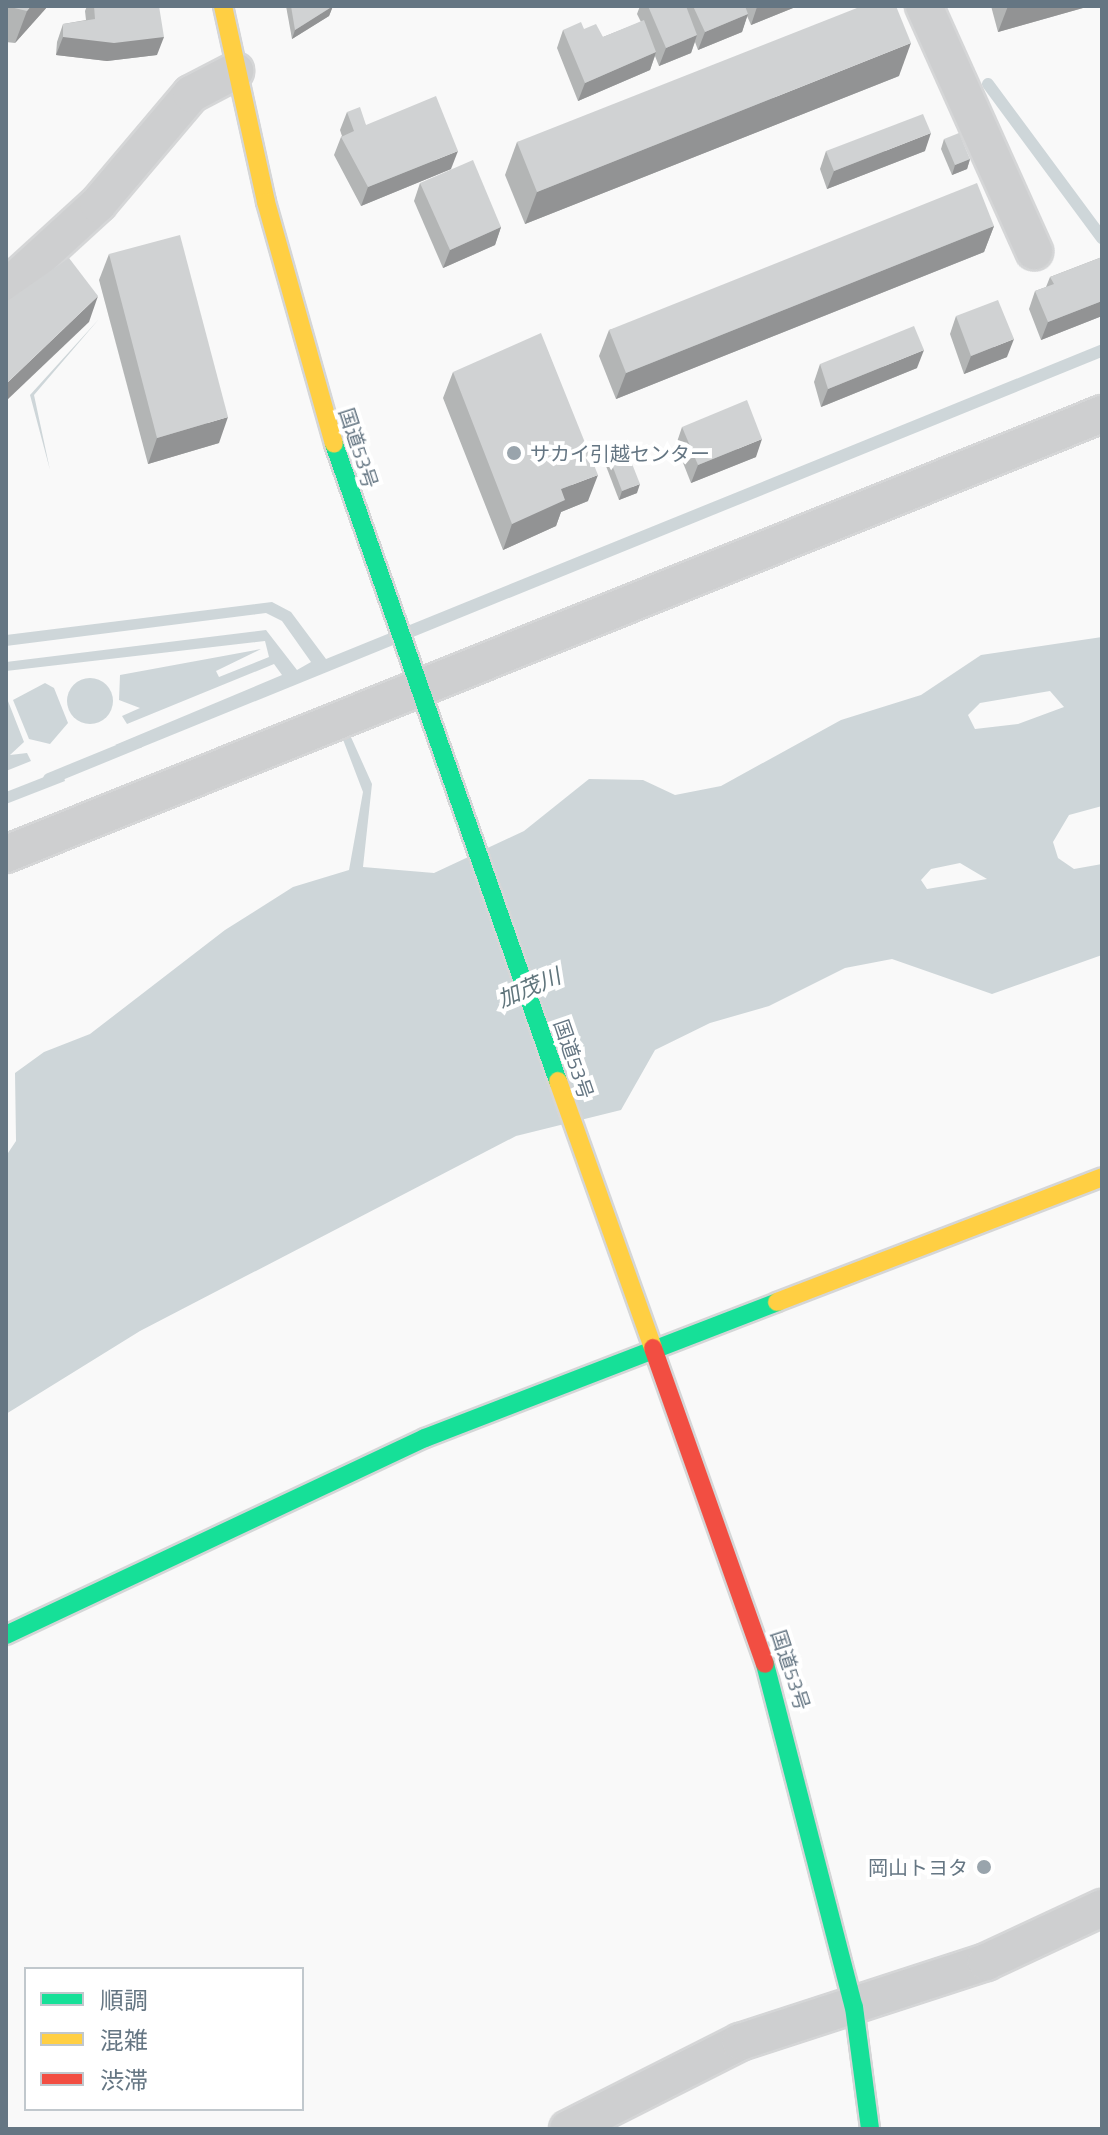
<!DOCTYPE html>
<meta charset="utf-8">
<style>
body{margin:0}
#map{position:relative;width:1108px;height:2135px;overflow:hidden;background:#f9f9f9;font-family:"Titillium Web","Noto Sans JP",sans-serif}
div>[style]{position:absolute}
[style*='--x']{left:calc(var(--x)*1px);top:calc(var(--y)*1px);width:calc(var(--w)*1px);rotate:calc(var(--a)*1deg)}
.water>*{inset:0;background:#ced6d9}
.round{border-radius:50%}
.stream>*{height:12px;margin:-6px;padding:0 6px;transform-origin:6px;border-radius:6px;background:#ced6d9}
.roads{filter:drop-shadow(2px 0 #d5d6d7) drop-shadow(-2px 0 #d5d6d7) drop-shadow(0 2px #d5d6d7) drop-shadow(0 -2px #d5d6d7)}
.street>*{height:36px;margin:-18px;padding:0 18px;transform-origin:18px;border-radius:18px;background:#cecfd0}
.fast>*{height:18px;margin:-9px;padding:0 9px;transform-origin:9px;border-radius:9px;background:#16e098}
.slow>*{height:18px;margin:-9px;padding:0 9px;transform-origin:9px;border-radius:9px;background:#ffcf43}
.jam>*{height:18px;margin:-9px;padding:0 9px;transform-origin:9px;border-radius:9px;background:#f24e42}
.wall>*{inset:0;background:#b3b5b5}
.shaded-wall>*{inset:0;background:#929394}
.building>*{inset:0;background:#d0d2d3}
.dots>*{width:22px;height:22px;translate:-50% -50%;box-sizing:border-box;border:4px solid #fff;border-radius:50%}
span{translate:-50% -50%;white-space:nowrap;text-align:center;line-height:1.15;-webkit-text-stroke:8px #fff;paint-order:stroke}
.street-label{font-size:20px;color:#657683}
.poi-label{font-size:20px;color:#657683}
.left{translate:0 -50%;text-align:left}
.right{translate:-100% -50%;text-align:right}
.water-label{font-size:22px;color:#60757c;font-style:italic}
.frame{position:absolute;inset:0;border:8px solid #657683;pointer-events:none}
.legend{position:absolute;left:24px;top:1967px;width:280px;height:144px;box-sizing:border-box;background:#fff;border:2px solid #c1c8cd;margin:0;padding:10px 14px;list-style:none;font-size:24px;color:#657683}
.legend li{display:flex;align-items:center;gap:16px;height:40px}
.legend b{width:40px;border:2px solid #c1c8cd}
</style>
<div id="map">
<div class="water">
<div style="clip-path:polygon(99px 319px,34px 395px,50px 470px,30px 395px)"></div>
<div style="clip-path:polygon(1102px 344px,1102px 357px,140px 748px,115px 745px,282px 675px,274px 664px,127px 724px,122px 716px,140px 708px,119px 700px,120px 675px,261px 649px,216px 671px,219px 677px,269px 657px,265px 641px,6px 671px,6px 662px,266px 630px,297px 670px,311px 662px,282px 621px,266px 613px,6px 646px,6px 635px,272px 602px,291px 612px,326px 659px)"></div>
<div style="clip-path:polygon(evenodd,1102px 637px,1102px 806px,1069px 815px,1053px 842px,1058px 858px,1074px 869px,1102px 864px,1102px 955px,992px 994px,892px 959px,845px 968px,769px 1006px,710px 1023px,655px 1050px,621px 1110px,516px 1136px,140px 1331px,6px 1414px,6px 1156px,16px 1141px,15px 1073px,44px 1052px,90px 1034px,225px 930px,293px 887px,349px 870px,363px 792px,339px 729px,346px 726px,372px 784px,363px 867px,434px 873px,524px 831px,589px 779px,643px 780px,675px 795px,721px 786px,841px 720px,921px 695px,981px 655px,1102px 637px,1050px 691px,1064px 707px,1018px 724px,975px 729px,968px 715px,980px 703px,1050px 691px,1102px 637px,960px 863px,987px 879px,927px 889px,921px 880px,931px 869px,960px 863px)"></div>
<div class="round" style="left:67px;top:678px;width:46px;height:46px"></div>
<div style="clip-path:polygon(45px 683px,54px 688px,68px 723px,50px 744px,29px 739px,13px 700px)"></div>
<div style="clip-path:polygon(6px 696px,24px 742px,10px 755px,27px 753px,31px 761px,6px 771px)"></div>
<div style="clip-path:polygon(62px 770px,65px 781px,6px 804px,6px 792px)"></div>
</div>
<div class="stream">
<div style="--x:988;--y:84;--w:192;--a:53.5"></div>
<div style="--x:49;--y:779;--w:97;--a:-22.3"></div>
</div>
<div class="roads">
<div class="street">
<div style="--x:924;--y:6;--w:269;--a:65.8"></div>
<div style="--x:6;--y:288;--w:125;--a:-42.4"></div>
<div style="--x:98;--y:204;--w:144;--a:-49.8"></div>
<div style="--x:191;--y:94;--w:50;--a:-27.6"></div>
<div style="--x:6;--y:854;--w:1181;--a:-21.87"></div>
<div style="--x:568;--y:2129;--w:193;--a:-26.8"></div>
<div style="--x:740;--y:2042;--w:259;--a:-18"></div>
<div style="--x:986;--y:1962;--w:128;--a:-25"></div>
</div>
<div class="fast">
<div style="--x:334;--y:444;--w:675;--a:70.63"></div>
<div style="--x:6;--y:1635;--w:463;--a:-25.2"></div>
<div style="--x:425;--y:1438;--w:377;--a:-21.1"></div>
<div style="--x:765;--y:1664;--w:354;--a:75.5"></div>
<div style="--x:854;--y:2007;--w:123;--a:82.5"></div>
</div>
<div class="slow">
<div style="--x:223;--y:6;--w:201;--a:77.6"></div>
<div style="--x:266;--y:202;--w:251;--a:74.3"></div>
<div style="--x:558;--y:1081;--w:283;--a:70.4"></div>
<div style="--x:777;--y:1302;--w:348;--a:-21"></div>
</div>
<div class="jam">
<div style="--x:653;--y:1348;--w:335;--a:70.5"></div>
</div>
</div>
<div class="wall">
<div style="clip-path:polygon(6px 6px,48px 6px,15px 43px,6px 42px)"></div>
<div style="clip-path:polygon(87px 6px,159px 6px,157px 55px,107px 61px,56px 55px,57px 42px,63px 24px,86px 20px,85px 11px)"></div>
<div style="clip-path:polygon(286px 6px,333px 6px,329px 16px,292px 39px)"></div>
<div style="clip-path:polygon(640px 6px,798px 6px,751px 25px,747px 16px,742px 32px,698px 50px,695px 42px,691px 53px,659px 66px,655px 56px,650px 70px,578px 101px,557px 48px,563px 30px,584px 29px,603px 37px,641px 22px,637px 14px)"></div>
<div style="clip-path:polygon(991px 6px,1090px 6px,998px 32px)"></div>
<div style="clip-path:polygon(899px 76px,525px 224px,505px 175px,517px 142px)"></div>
<div style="clip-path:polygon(347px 112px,366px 125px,451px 169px,361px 206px,334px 155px,341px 137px,342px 136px,340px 130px)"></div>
<div style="clip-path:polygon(944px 139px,970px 159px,967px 169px,952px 175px,941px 149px)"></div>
<div style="clip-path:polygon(826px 151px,925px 151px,827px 189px,820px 169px)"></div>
<div style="clip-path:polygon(420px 183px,501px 227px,495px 245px,443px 268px,414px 201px)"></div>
<div style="clip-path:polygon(994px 226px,984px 252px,616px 399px,599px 356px,609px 330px)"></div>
<div style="clip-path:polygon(109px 254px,219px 443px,148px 464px,99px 280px)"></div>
<div style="clip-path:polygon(1102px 257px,1102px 316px,1041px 340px,1029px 309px,1035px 291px,1046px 287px,1050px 277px)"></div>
<div style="clip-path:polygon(956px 316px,1007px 357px,964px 374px,950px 334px)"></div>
<div style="clip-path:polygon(820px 364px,917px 368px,821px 407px,814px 382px)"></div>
<div style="clip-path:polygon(453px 372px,588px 501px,561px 512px,556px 526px,503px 550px,443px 398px)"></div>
<div style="clip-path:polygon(682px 427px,756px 457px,691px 483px,676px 445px)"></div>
<div style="clip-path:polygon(609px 457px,637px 493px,619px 500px,606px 466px)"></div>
</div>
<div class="shaded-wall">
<div style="clip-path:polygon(31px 6px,48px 6px,15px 43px,27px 11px)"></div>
<div style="clip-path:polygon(333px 6px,329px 16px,292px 39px,295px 30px)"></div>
<div style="clip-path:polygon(760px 6px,798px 6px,751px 25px,757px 7px)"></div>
<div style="clip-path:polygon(1008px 6px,1090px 6px,998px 32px)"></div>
<div style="clip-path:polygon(748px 14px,742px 32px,698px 50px,705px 32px)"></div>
<div style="clip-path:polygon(697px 35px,691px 53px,659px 66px,666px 48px)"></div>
<div style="clip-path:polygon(63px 37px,164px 37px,157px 55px,107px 61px,56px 55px)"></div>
<div style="clip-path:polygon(911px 43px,899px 76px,525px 224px,537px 192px)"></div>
<div style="clip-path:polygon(656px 52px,650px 70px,578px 101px,585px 83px)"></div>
<div style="clip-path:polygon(931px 133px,925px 151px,827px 189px,834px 171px)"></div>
<div style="clip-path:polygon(458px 151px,451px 169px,361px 206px,368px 187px)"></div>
<div style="clip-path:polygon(970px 159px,967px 169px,952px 175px,955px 165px)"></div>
<div style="clip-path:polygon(994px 226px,984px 252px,616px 399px,626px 373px)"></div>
<div style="clip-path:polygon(501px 227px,495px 245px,443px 268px,450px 250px)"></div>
<div style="clip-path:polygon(98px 296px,89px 322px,6px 401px,6px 384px)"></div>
<div style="clip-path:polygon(1102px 301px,1102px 316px,1041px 340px,1048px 322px)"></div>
<div style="clip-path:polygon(1014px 339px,1007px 357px,964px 374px,971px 356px)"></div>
<div style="clip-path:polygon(924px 350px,917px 368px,821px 407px,828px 389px)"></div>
<div style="clip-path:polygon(228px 417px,219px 443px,148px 464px,157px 438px)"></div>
<div style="clip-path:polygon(762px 439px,756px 457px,691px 483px,698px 465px)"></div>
<div style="clip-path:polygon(598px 475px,588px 501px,561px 512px,556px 526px,503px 550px,512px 524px,561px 489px)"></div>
<div style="clip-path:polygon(640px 484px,637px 493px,619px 500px,622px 491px)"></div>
</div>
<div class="building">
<div style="clip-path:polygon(6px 6px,31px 6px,27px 11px)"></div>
<div style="clip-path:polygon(94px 6px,159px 6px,164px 37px,114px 43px,63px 37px,63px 24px,95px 19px)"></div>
<div style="clip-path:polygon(291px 6px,333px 6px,295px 30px)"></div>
<div style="clip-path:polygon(648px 6px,686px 6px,697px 35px,666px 48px)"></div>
<div style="clip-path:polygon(693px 6px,745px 6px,748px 14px,705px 32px)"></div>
<div style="clip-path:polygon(862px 6px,896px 6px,911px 43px,537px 192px,517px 142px)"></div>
<div style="clip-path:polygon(644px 20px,656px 52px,585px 83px,563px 30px,581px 22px,584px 29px,596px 24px,603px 37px)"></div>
<div style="clip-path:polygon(436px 96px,458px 151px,368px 187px,341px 137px,354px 131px,347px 112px,360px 107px,366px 125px)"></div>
<div style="clip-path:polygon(923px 114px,931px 133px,834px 171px,826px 151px)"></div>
<div style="clip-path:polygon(959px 133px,970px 159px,955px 165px,944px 139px)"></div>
<div style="clip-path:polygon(473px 160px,501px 227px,450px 250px,420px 183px)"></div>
<div style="clip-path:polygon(977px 183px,994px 226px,626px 373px,609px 330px)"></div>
<div style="clip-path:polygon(180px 235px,228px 417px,157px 438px,109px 254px)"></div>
<div style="clip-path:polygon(1102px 257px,1102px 301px,1048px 322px,1035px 291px,1054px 284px,1050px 277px)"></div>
<div style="clip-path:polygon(69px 258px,98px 296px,6px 384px,6px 302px)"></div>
<div style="clip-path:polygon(998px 300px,1014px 339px,971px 356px,956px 316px)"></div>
<div style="clip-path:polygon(914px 326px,924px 350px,828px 389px,820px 364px)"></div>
<div style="clip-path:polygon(541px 333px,598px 475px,561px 489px,565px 500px,512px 524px,453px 372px)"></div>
<div style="clip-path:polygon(747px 400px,762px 439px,698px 465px,682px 427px)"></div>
<div style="clip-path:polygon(627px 451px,640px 484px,622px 491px,609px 457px)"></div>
</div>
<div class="dots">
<div style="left:514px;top:453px;background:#99a4ac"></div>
<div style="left:984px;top:1867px;background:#99a4ac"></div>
</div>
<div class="street-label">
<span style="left:359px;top:448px;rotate:72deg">国道53号</span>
<span style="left:574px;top:1059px;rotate:71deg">国道53号</span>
<span style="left:791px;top:1670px;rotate:72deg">国道53号</span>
</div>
<div class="poi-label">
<span class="left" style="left:530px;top:453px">サカイ引越センター</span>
<span class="right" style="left:968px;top:1867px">岡山トヨタ</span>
</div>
<div class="water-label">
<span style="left:529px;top:988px;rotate:-23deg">加茂川</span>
</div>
<div class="frame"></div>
<ul class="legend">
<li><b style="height:10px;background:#16e098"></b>順調</li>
<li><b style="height:10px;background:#ffcf43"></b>混雑</li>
<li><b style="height:10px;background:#f24e42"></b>渋滞</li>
</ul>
</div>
